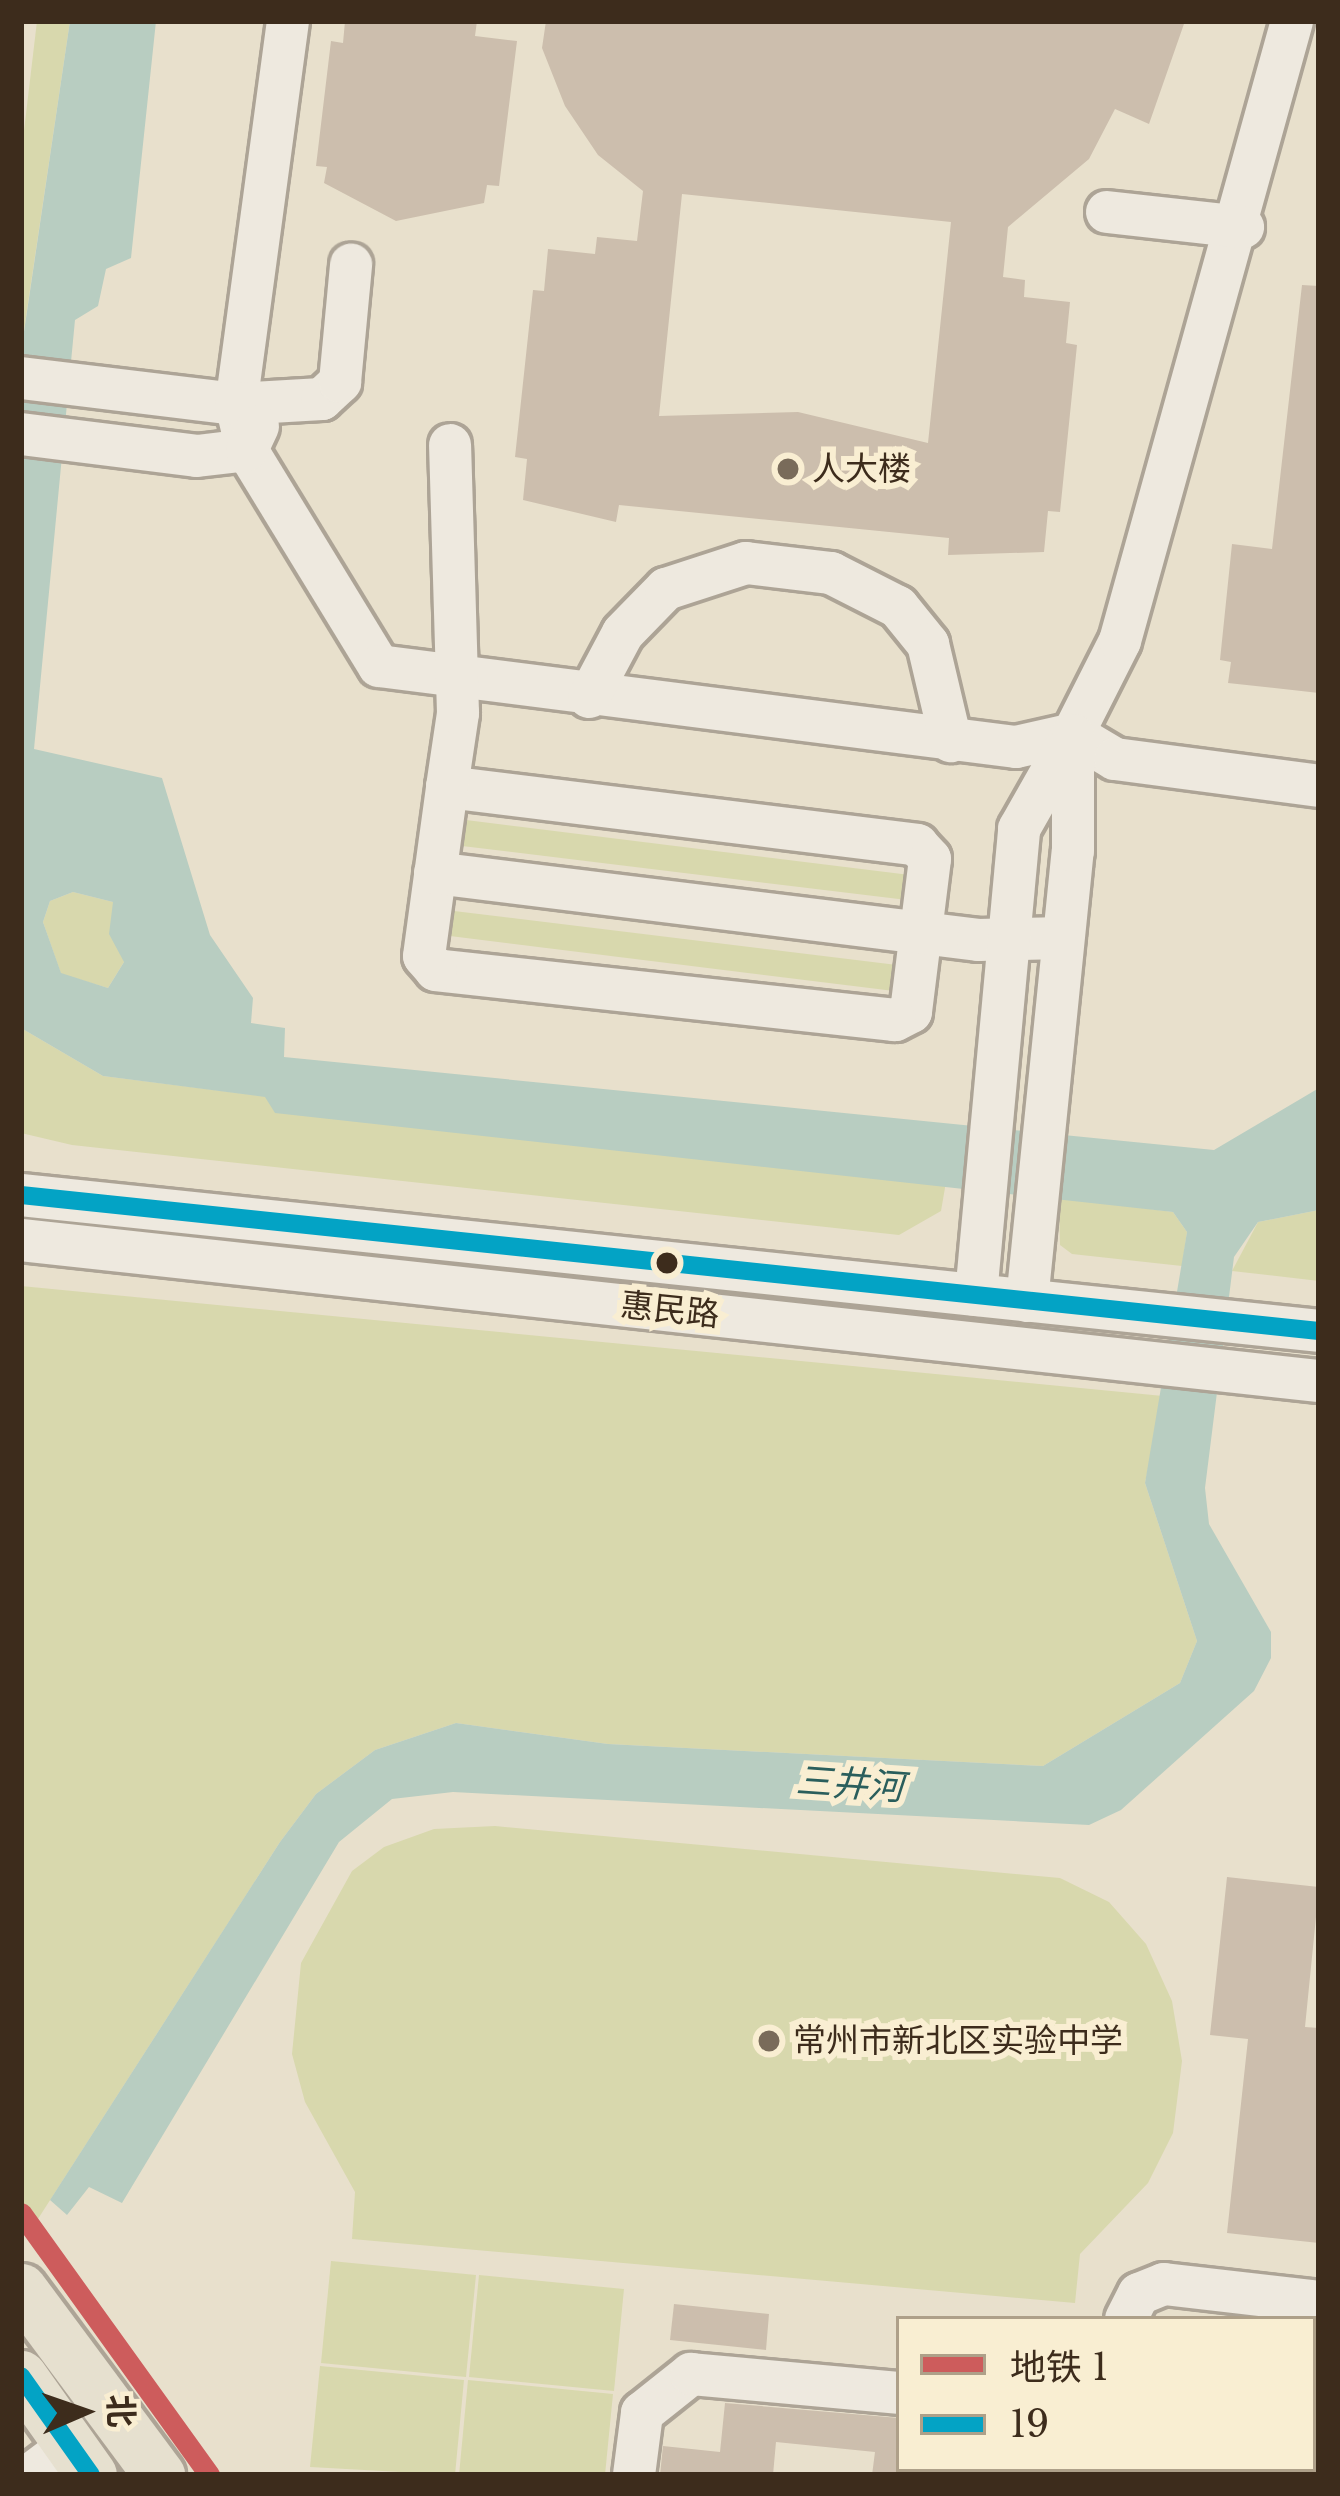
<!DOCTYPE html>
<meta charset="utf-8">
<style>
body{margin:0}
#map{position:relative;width:1340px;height:2496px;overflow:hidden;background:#e8e0cc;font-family:"Libre Baskerville","Noto Sans SC",serif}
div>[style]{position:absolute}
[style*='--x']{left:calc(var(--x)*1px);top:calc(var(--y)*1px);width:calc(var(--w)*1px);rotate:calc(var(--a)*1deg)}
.green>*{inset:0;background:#d8d8ad}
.water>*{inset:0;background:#b8cdc1}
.building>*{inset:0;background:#ccbead}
.roads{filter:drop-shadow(3px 0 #ada496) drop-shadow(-3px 0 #ada496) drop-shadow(0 3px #ada496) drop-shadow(0 -3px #ada496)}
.minor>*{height:42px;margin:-21px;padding:0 21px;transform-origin:21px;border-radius:21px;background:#eee9df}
.major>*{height:51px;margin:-25.5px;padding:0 25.5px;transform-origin:25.5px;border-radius:25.5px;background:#e6e0cf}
.bus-1>*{height:18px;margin:-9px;padding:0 9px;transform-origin:9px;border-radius:9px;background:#03a3c5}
.metro-1>*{height:21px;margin:-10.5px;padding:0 10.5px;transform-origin:10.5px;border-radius:10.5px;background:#cd5c5c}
.dots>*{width:33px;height:33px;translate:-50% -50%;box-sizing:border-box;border:6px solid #f9eed2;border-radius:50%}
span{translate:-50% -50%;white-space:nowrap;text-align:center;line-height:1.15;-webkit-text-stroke:12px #f9eed2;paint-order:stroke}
.poi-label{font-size:33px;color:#3d2c1c}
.left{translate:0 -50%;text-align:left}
.street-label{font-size:33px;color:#3d2c1c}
.water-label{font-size:36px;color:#2a5e5c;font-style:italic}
.frame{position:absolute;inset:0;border:24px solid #3d2c1c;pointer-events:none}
.legend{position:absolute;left:896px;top:2316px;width:420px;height:156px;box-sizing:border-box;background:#f9eed2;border:3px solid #aea089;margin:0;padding:15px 21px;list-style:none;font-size:36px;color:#3d2c1c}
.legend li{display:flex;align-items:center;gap:24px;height:60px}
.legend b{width:60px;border:3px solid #aea089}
.north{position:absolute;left:24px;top:2352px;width:120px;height:120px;-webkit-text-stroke:9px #f9eed2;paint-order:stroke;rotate:88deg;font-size:33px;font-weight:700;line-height:48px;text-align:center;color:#3d2c1c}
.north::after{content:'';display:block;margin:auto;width:42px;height:54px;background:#3d2c1c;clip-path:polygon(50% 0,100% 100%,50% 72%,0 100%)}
</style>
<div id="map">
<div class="green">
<div style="clip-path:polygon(37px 21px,70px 21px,23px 337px,21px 156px)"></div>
<div style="clip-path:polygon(466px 820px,910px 875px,907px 900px,462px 846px)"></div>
<div style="clip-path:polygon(73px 892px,113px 902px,124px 962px,108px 988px,61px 974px,43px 922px,50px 901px)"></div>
<div style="clip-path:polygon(454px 911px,897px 965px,894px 991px,450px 936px)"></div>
<div style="clip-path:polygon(21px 1028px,103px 1076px,946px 1182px,941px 1211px,899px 1235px,72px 1145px,21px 1133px)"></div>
<div style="clip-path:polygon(1059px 1197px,1173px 1212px,1187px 1232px,1182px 1266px,1072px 1254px,1060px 1245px)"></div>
<div style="clip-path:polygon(1319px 1210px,1319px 1281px,1232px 1271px,1258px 1222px)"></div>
<div style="clip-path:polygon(21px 1286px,1163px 1396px,1145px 1483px,1197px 1641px,1180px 1683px,1043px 1766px,608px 1744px,456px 1723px,375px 1750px,316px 1794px,280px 1842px,36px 2222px,21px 2200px)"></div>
<div style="clip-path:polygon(495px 1826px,1060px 1878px,1109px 1902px,1146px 1944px,1172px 2001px,1182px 2061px,1173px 2133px,1148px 2183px,1080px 2254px,1075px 2303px,352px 2239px,355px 2192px,305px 2102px,292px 2054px,301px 1963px,352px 1871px,384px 1847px,434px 1829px)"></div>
<div style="clip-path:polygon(331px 2261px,476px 2275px,466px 2377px,321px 2363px)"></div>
<div style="clip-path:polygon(479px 2275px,624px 2289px,614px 2391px,469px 2377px)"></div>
<div style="clip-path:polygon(320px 2366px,464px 2380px,455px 2475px,310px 2467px)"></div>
<div style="clip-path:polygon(468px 2380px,613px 2394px,605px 2475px,459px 2475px)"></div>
</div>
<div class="water">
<div style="clip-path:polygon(evenodd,70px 21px,156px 21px,131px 258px,106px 269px,98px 306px,75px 320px,34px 749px,162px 778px,210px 935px,253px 998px,251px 1023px,285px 1028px,284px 1057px,1214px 1150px,1319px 1088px,1319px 1210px,1258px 1222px,1234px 1257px,1205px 1488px,1209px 1524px,1271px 1632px,1271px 1658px,1254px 1691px,1121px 1810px,1089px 1825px,453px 1792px,392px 1799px,339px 1842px,122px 2203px,89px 2187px,67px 2215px,50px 2200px,280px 1842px,316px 1794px,375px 1750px,456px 1723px,608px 1744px,1043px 1766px,1180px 1683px,1197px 1641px,1145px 1483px,1187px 1232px,1173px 1212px,275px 1113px,265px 1097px,103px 1076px,21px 1028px,21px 352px,70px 21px,73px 892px,113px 902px,109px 934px,124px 962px,108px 988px,61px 973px,43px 922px,50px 901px,73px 892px)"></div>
</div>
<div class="building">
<div style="clip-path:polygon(345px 21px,477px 21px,475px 36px,517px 41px,499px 186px,487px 185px,484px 203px,396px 221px,324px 183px,327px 167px,316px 166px,331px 41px,343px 43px)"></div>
<div style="clip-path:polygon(evenodd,546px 21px,1185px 21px,1149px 124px,1115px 109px,1089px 159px,1008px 227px,1003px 277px,1025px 280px,1024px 297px,1070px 302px,1066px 343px,1077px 345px,1060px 512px,1048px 511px,1044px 552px,948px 555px,949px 538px,619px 505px,616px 522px,523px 500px,527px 459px,515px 457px,533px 290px,544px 291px,548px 249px,595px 254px,597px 237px,637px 241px,643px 191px,598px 155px,565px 106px,542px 48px,546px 21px,682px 194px,951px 222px,928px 443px,798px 412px,659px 416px,682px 194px)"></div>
<div style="clip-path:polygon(1302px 285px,1319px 286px,1319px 693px,1228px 683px,1231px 662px,1220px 660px,1232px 544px,1272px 549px)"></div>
<div style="clip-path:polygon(1227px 1877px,1319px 1887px,1305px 2027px,1319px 2028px,1319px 2243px,1227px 2233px,1248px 2039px,1210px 2035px)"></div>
<div style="clip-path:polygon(674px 2304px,769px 2314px,766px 2350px,670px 2340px)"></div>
<div style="clip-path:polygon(725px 2403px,899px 2418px,899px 2475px,872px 2475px,875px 2452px,776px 2442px,773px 2475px,660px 2475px,663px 2446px,720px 2452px)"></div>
</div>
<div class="roads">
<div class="minor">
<div style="--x:288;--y:21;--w:387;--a:97.7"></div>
<div style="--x:236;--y:404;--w:47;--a:76.6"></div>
<div style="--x:247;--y:450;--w:253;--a:58.6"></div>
<div style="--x:379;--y:666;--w:642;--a:7.25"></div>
<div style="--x:1016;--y:747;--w:58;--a:-12.8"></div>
<div style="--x:1073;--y:734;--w:104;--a:-63.2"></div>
<div style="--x:1120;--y:641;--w:643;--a:-74.49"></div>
<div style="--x:1107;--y:212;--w:137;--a:6.3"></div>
<div style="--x:21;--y:378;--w:217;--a:6.9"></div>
<div style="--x:236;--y:404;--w:86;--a:-3.3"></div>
<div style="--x:322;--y:399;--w:25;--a:-43"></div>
<div style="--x:340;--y:382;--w:118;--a:-84.6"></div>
<div style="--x:21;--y:434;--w:177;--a:7.1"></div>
<div style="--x:197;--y:456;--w:50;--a:-6.8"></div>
<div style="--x:247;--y:450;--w:26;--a:-65"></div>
<div style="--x:589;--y:697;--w:72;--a:-62"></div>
<div style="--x:623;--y:633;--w:62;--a:-45.7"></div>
<div style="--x:666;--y:589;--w:84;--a:-18"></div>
<div style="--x:746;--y:563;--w:86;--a:6.7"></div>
<div style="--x:831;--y:573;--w:75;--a:26.9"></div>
<div style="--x:898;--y:607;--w:48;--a:51"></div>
<div style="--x:928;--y:644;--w:100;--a:76.7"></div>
<div style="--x:1073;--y:734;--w:49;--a:30.8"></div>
<div style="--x:1115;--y:759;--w:206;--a:7.5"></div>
<div style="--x:447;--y:787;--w:474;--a:7"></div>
<div style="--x:917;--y:845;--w:19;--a:47"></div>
<div style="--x:930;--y:859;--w:154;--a:97.1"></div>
<div style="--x:911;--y:1012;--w:18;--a:153"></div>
<div style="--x:895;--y:1020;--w:462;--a:-173.8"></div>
<div style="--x:436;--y:970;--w:18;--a:-131"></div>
<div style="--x:424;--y:956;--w:171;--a:-82.2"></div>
<div style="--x:447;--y:787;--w:75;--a:-81.5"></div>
<div style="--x:458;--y:713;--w:268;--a:-91.7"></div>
<div style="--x:435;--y:873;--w:547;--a:7.03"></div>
<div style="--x:978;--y:940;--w:85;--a:-1.3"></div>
<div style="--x:21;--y:1195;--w:1305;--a:5.98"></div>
<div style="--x:21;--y:1240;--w:1306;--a:6.2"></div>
<div style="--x:976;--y:1295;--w:468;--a:-84.7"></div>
<div style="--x:1019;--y:829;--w:109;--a:-60.4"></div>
<div style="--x:1027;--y:1301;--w:452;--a:-84.2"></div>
<div style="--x:1073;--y:851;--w:116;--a:-90"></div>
<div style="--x:1126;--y:2319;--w:28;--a:-63"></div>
<div style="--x:1139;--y:2294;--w:27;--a:-22"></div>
<div style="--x:1164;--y:2284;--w:156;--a:6.6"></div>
<div style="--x:30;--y:2475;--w:50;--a:-36.9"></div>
<div style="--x:634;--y:2475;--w:63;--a:-82.6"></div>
<div style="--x:642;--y:2413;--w:63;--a:-38.5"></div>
<div style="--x:691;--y:2374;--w:209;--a:5.2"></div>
<div style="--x:1109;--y:2475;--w:6;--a:-81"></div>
</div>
<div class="major">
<div style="--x:21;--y:2289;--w:232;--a:53.4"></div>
<div style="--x:21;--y:2376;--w:121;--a:54.7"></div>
</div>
</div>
<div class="bus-1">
<div style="--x:21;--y:1195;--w:1305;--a:5.98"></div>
<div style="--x:21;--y:2376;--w:121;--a:54.7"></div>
</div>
<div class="metro-1">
<div style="--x:21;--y:2213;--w:322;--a:54.3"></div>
</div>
<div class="dots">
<div style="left:788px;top:469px;background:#796b5a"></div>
<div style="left:667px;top:1263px;background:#3d2c1c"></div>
<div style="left:769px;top:2041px;background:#796b5a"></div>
</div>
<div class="poi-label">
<span class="left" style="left:812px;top:469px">人大楼</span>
<span class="left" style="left:793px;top:2041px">常州市新北区实验中学</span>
</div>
<div class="street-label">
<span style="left:670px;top:1310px;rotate:6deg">惠民路</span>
</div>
<div class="water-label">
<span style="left:850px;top:1784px;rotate:4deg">三井河</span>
</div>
<div class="frame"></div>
<ul class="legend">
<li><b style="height:15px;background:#cd5c5c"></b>地铁 1</li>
<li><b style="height:15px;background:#03a3c5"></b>19</li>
</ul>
<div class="north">北</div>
</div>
